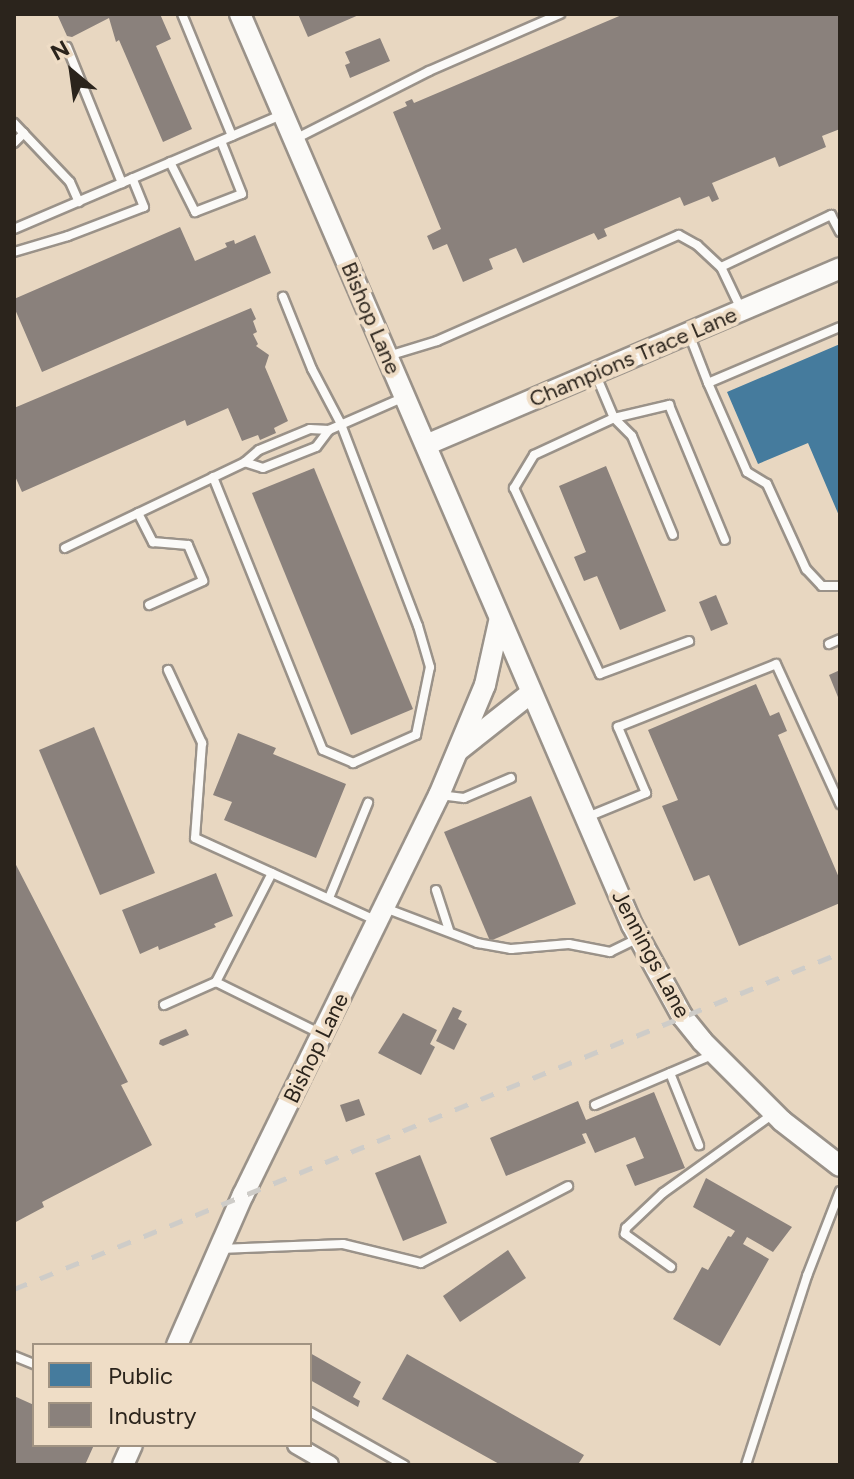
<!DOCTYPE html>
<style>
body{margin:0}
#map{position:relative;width:854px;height:1479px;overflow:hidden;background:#e6dccf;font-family:Figtree,sans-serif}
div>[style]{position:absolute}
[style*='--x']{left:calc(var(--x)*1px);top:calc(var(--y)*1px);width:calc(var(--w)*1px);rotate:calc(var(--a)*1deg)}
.built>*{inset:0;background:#e8d7c1}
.public>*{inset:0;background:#457b9d}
.industry>*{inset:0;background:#8a817c}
.roads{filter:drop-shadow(2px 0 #9a9289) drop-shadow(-2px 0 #9a9289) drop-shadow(0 2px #9a9289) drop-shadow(0 -2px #9a9289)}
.service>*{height:8px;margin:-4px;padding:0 4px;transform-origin:4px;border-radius:4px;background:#fbfaf8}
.minor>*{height:16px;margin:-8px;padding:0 8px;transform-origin:8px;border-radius:8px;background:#fbfaf8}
.tertiary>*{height:20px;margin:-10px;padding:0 10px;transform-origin:10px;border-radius:10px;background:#fbfaf8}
.rail>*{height:5px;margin-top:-2.5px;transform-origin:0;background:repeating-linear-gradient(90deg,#ceccc8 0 14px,transparent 0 28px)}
span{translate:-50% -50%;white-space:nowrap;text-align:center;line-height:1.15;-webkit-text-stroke:8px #efddc6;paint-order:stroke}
.street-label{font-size:22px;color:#2b241c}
.frame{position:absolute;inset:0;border:16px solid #2b241c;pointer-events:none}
.legend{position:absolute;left:32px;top:1343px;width:280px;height:104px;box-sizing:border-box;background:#efddc6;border:2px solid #a19382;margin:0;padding:10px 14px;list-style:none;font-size:24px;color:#2b241c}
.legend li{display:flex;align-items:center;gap:16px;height:40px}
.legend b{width:40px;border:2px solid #a19382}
.north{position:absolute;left:32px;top:32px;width:80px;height:80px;-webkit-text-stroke:6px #efddc6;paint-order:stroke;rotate:331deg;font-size:22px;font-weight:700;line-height:32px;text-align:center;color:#2b241c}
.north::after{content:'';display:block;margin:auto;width:28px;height:36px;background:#2b241c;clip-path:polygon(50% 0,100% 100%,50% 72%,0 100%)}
</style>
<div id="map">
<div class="built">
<div style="clip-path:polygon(evenodd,14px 14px,840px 14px,840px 1465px,14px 1465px,14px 14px,34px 1345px,310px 1345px,310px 1445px,34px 1445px,34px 1345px)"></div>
</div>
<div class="public">
<div style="clip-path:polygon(840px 344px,840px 518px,808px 443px,758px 464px,727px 392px)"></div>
</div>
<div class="industry">
<div style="clip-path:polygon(57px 14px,160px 14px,171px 39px,156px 46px,192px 129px,163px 142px,119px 40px,116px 42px,109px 18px,72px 37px,67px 36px)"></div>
<div style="clip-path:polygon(298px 14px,361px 14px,308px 37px)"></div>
<div style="clip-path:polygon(624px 14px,840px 14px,840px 129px,822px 136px,826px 147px,779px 167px,775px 157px,712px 183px,719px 199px,712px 202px,709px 196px,684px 206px,680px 197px,604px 229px,607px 236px,598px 240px,594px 233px,523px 263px,516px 248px,489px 259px,493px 269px,463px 282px,447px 244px,433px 250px,427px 236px,441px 229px,393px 112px,407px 106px,405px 102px,412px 99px,414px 103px)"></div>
<div style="clip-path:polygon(380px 38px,390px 61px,350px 78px,345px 65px,350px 63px,345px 52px)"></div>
<div style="clip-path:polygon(180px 227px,195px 261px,227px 247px,225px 243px,234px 240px,235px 244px,255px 235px,271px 273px,42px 372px,14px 307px,14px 299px)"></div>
<div style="clip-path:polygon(251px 308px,256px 319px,253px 321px,257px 332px,253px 334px,258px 344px,256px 346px,269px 355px,265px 367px,288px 421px,274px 428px,276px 433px,260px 440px,258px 435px,242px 441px,228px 408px,187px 426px,185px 420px,22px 492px,14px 474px,14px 408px)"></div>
<div style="clip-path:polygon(606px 466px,666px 611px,620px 630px,597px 576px,584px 581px,574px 557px,586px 552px,559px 486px)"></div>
<div style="clip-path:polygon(314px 468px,413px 709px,351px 735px,252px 493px)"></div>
<div style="clip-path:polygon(716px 595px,728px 624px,711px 631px,699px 602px)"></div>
<div style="clip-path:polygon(840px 670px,840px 702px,829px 675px)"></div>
<div style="clip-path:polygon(756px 684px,770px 716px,779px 712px,787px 731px,778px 735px,840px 880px,840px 903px,739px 946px,709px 875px,694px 881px,662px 806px,678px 800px,648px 730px)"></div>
<div style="clip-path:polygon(94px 727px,155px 873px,100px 895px,39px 750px)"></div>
<div style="clip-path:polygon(238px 733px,276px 748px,273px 754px,346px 784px,316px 858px,224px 820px,232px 802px,213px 795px)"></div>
<div style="clip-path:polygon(531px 796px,576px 904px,490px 941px,444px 832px)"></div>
<div style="clip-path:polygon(14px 861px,128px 1082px,121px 1085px,152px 1145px,42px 1202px,44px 1207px,14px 1223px)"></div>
<div style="clip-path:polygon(216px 873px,233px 916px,214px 924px,216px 927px,159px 950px,158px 946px,140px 954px,122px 910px)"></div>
<div style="clip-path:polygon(453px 1007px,462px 1011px,458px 1019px,467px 1024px,454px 1050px,436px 1041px)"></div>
<div style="clip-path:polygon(403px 1013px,437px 1030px,430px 1044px,435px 1047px,421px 1075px,378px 1053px)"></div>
<div style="clip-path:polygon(186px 1029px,189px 1035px,163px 1046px,159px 1044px,160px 1040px)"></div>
<div style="clip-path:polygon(654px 1092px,685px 1168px,635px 1186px,626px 1165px,644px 1158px,635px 1137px,595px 1153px,586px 1133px,582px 1134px,586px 1143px,506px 1176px,490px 1138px,578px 1101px,586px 1120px)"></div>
<div style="clip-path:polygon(359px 1099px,365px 1115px,346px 1122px,340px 1105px)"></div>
<div style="clip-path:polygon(420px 1155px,447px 1223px,403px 1241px,375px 1173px)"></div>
<div style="clip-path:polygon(706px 1178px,792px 1227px,773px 1252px,747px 1237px,743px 1244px,769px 1259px,720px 1346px,673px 1319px,702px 1267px,708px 1270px,728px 1236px,731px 1237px,735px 1231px,693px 1207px)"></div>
<div style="clip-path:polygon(508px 1250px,526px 1278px,460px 1322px,443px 1296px)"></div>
<div style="clip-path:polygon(310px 1353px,361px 1382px,353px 1397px,360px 1401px,358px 1407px,310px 1380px)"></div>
<div style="clip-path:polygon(407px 1354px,584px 1455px,579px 1463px,583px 1465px,501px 1465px,382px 1399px)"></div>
<div style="clip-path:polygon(14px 1396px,34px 1405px,34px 1445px,94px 1445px,85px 1465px,14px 1465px)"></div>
</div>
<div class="roads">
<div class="service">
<div style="--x:182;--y:14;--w:132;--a:67.7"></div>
<div style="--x:67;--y:47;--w:147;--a:68"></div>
<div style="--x:14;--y:123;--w:81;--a:46.5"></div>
<div style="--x:70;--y:182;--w:22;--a:66"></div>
<div style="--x:295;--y:139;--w:150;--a:-26.9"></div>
<div style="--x:429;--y:71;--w:143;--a:-23.5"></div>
<div style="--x:14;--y:143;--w:14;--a:-45"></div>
<div style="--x:170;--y:162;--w:56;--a:63.4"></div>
<div style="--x:195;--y:212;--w:50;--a:-21"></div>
<div style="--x:242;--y:194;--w:57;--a:-111.6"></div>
<div style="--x:14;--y:229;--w:293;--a:-23.1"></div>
<div style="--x:14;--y:252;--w:56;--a:-16.5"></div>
<div style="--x:68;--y:236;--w:81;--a:-20.9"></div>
<div style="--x:144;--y:207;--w:31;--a:-112"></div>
<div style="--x:721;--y:267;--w:122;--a:-25.3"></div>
<div style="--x:831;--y:215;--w:19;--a:62"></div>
<div style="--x:689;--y:334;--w:53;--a:68.8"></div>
<div style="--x:708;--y:383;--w:143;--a:-23"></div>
<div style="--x:388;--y:356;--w:51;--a:-17"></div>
<div style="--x:437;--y:341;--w:264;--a:-23.7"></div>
<div style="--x:679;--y:235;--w:21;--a:29"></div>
<div style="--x:697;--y:245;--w:33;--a:43"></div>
<div style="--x:721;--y:267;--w:47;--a:64.5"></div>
<div style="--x:595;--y:373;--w:49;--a:67.1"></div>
<div style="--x:614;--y:418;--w:88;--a:155.2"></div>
<div style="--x:534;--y:455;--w:39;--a:121"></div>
<div style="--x:514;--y:488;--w:205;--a:65.2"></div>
<div style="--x:600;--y:674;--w:95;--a:-20.3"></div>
<div style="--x:708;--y:383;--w:97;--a:66.3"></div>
<div style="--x:747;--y:472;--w:23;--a:31"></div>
<div style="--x:767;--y:484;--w:94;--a:65.4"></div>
<div style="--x:806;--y:569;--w:23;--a:47"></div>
<div style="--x:822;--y:586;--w:18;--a:0"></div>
<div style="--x:614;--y:418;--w:57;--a:-13.3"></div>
<div style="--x:669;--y:405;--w:146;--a:67.5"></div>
<div style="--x:614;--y:418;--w:25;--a:45"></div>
<div style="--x:632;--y:436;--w:107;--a:67.5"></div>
<div style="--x:329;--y:430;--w:21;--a:127"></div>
<div style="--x:316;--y:447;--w:57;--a:158.4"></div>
<div style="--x:263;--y:468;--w:19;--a:-162"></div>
<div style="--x:245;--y:462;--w:18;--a:-41"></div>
<div style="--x:259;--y:450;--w:55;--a:-22.4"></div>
<div style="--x:310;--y:429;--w:19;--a:3"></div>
<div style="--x:329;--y:430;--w:82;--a:-23.7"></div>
<div style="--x:213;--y:477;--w:294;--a:68.1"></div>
<div style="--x:323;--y:750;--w:33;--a:23"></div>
<div style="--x:353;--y:763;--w:69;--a:-24"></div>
<div style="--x:416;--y:735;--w:69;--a:-78.4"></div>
<div style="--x:430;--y:667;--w:43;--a:-106.3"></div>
<div style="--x:418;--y:626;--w:216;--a:-110.9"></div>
<div style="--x:341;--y:424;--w:62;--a:-117.8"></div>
<div style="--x:312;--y:369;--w:78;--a:-111.9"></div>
<div style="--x:138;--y:513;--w:33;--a:63"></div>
<div style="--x:153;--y:542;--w:35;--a:5"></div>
<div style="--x:188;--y:545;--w:39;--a:67"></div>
<div style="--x:203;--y:581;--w:59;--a:156"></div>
<div style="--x:65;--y:548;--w:199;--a:-25.5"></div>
<div style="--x:829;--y:644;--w:12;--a:-24"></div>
<div style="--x:168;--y:670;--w:81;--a:65"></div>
<div style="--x:202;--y:743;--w:95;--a:94.2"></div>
<div style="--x:195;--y:838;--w:200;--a:24.5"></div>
<div style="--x:440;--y:795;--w:24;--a:7"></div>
<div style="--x:464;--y:798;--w:51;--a:-23.1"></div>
<div style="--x:585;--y:818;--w:66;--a:-22.3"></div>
<div style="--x:646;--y:793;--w:72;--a:-113"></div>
<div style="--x:618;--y:727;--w:170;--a:-21.7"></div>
<div style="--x:776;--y:664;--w:154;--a:65.4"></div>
<div style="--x:272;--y:873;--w:123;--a:117.2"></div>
<div style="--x:216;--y:982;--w:117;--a:26.3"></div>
<div style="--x:436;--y:890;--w:42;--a:72"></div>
<div style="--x:329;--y:898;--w:103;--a:-67.7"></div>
<div style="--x:385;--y:908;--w:98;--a:20.8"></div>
<div style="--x:477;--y:943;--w:35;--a:10"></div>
<div style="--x:511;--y:949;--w:58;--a:-4.9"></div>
<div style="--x:569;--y:944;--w:42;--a:11"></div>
<div style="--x:610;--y:952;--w:32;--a:-26"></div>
<div style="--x:164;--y:1005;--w:57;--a:-23.9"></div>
<div style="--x:670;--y:1073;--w:78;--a:68.1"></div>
<div style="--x:595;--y:1105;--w:127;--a:-23.1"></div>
<div style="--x:220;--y:1249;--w:123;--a:-2.3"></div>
<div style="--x:343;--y:1244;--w:80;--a:13.7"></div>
<div style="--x:421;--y:1263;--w:166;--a:-27.6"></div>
<div style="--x:671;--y:1267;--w:57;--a:-144.3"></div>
<div style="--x:625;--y:1234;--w:6;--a:-81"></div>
<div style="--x:626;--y:1228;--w:51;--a:-43.4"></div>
<div style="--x:663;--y:1193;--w:135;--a:-35.7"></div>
<div style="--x:14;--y:1356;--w:22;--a:22"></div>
<div style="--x:310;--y:1412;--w:108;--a:29.4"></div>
<div style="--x:746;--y:1465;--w:199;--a:-72.1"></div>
<div style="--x:807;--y:1276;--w:91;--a:-68.8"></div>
</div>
<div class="minor">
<div style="--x:296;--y:1445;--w:39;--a:30"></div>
</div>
<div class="tertiary">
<div style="--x:240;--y:14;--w:992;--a:66.72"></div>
<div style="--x:632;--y:925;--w:104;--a:61.2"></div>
<div style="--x:682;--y:1016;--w:32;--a:51"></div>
<div style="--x:702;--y:1041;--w:113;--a:45"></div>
<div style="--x:782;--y:1121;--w:73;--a:37.8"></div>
<div style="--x:426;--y:445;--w:450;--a:-23.1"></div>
<div style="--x:459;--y:750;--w:92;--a:-38.4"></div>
<div style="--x:177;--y:1345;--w:164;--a:-66.3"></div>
<div style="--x:243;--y:1195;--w:445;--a:-63.9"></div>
<div style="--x:439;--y:795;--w:119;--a:-67.3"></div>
<div style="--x:485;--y:685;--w:65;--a:-77.5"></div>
<div style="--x:123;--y:1465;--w:22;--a:-66"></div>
</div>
</div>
<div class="rail">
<div style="--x:14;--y:1289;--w:892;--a:-22.14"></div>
</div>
<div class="street-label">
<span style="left:371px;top:318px;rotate:67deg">Bishop Lane</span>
<span style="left:633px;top:357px;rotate:-23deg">Champions Trace Lane</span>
<span style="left:651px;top:954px;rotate:62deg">Jennings Lane</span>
<span style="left:316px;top:1048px;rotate:-64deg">Bishop Lane</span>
</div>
<div class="frame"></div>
<ul class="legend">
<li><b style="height:22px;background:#457b9d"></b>Public</li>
<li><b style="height:22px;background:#8a817c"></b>Industry</li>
</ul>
<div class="north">N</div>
</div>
